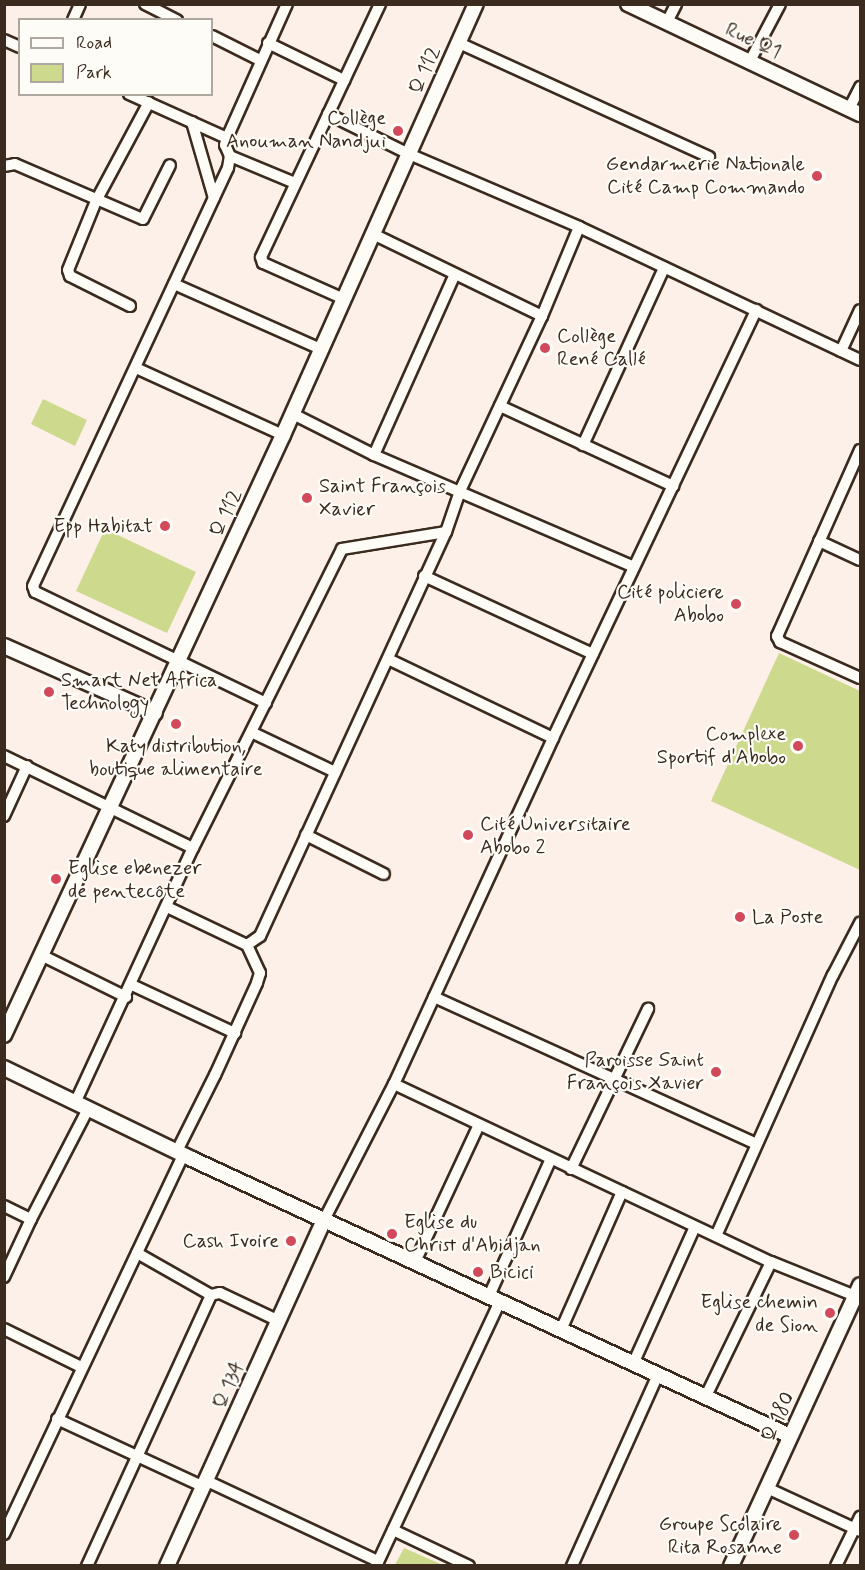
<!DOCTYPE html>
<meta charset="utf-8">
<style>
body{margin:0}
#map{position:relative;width:865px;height:1570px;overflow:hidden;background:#fcf0e8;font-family:Mynerve,sans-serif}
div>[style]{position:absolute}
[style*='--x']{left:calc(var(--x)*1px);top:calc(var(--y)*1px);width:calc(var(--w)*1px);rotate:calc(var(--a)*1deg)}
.green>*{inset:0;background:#cdd98c}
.roads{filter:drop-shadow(2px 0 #3b2a1e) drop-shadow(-2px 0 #3b2a1e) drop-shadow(0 2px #3b2a1e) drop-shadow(0 -2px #3b2a1e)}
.minor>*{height:10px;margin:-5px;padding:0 5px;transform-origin:5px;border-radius:5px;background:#fdfcf7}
.tertiary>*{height:14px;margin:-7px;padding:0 7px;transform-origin:7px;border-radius:7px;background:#fdfcf7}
.dots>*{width:16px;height:16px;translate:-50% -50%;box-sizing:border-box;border:3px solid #fdfcf7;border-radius:50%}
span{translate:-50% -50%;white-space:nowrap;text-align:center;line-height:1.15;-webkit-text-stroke:4.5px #fdfcf7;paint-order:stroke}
.street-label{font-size:20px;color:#3b2a1e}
.poi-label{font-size:20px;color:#3b2a1e}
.right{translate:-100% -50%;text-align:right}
.left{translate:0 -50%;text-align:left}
.frame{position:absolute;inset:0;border:6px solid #3b2a1e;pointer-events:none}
.legend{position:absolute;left:18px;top:18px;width:195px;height:78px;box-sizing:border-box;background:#fdfcf7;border:2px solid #afa8a0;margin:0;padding:8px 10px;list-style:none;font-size:18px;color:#3b2a1e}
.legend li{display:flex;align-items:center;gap:12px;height:30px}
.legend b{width:30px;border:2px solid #afa8a0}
</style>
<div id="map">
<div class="green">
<div style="clip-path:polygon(43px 399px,87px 420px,75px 446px,31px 424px)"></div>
<div style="clip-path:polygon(105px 529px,196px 572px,167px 633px,76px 591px)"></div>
<div style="clip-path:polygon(779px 653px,860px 691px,860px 870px,711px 801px)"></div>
<div style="clip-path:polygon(404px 1548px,443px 1565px,395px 1565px)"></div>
</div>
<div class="roads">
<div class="minor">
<div style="--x:145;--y:4;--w:36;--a:27"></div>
<div style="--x:73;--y:20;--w:17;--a:-66"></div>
<div style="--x:667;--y:22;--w:20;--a:-63"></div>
<div style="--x:212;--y:36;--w:54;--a:26.6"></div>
<div style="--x:4;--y:40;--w:17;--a:24"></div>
<div style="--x:268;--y:43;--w:85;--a:26"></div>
<div style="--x:459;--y:43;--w:275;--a:24.5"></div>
<div style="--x:750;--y:61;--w:64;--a:-62.2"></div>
<div style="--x:129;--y:94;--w:107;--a:24.2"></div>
<div style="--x:849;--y:109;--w:25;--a:-63"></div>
<div style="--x:328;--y:114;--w:90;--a:26.3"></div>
<div style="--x:409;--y:154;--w:185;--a:23.2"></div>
<div style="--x:579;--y:227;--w:311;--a:25.3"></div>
<div style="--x:192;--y:122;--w:79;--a:73.9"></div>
<div style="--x:230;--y:156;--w:70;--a:22.6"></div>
<div style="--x:4;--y:166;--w:11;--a:-10"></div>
<div style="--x:15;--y:164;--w:139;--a:23.3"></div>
<div style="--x:143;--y:219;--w:60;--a:-63.4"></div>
<div style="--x:373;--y:234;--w:188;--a:25.9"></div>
<div style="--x:174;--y:284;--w:161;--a:23.9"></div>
<div style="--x:344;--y:299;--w:89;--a:-156"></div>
<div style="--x:263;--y:263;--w:6;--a:-108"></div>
<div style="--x:261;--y:257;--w:280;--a:-64.8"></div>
<div style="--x:130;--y:306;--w:67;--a:-153.4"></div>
<div style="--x:70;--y:276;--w:6;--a:-108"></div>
<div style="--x:68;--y:270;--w:74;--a:-67.9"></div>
<div style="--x:96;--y:201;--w:112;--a:-61.8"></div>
<div style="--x:841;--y:351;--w:45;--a:-65.1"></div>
<div style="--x:136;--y:368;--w:162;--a:24.5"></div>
<div style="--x:500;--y:406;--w:191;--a:24.8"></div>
<div style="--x:293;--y:414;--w:91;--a:26.8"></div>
<div style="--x:374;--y:455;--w:283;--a:23.3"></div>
<div style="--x:583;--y:445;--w:195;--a:-65.4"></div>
<div style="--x:860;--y:450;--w:204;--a:114"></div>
<div style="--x:777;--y:636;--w:7;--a:63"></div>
<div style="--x:780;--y:642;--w:88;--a:24.2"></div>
<div style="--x:374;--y:455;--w:198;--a:-65.9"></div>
<div style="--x:819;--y:541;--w:45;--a:24.9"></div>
<div style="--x:424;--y:576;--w:186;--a:24.8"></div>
<div style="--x:388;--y:659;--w:183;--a:25.6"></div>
<div style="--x:266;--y:703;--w:256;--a:-154.3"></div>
<div style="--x:35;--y:592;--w:6;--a:-108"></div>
<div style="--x:33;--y:586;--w:461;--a:-65"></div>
<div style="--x:228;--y:168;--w:12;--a:-81"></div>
<div style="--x:230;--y:156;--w:12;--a:-114"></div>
<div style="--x:225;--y:145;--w:7;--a:-74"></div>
<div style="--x:227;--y:138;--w:147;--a:-65.9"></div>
<div style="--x:253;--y:733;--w:91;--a:25.4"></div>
<div style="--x:4;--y:756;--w:210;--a:26"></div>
<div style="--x:4;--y:816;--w:55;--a:-65.3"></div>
<div style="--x:306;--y:835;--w:87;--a:26.6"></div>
<div style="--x:167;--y:907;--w:89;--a:25.4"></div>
<div style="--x:247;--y:945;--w:31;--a:65"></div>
<div style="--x:260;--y:973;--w:10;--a:107"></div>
<div style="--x:257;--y:983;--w:101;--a:114.5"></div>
<div style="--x:215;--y:1075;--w:85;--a:116.6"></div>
<div style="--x:247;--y:945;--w:16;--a:-35"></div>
<div style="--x:260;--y:936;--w:445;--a:-65.3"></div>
<div style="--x:446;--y:532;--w:43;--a:-71.1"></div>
<div style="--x:460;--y:491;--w:193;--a:-64.9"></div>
<div style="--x:542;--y:316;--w:96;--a:-67.4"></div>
<div style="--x:41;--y:955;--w:95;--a:26.3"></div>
<div style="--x:132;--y:985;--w:114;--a:25"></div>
<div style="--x:434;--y:997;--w:353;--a:24.5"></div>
<div style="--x:394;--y:1084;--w:417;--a:25.3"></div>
<div style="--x:771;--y:1262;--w:96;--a:22"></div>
<div style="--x:75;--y:1103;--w:281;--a:-65.2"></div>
<div style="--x:193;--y:848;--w:334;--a:-63.5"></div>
<div style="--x:342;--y:549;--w:105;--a:-9.3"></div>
<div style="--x:571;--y:1169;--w:178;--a:-64.3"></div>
<div style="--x:4;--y:1206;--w:30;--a:26"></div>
<div style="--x:324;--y:1220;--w:153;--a:-62.8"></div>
<div style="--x:394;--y:1084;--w:381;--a:-65.3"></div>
<div style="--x:553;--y:738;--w:474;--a:-64.6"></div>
<div style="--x:716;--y:1236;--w:286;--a:-65.9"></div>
<div style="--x:833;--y:975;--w:59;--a:-62.6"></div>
<div style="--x:137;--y:1253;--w:85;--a:29.6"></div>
<div style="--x:211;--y:1295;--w:9;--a:-13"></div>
<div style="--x:220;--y:1293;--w:65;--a:25.4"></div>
<div style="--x:415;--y:1262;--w:151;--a:-65"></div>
<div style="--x:4;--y:1277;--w:64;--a:-65"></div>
<div style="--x:31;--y:1219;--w:124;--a:-62.6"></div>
<div style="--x:489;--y:1296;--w:150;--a:-65.7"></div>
<div style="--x:4;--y:1329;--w:86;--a:26.3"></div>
<div style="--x:561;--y:1330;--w:151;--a:-66.2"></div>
<div style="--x:633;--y:1364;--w:150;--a:-65.7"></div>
<div style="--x:705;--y:1398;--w:151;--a:-64.1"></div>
<div style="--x:57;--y:1419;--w:162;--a:24.8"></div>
<div style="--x:207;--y:1481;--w:189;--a:25.1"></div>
<div style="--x:767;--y:1488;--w:102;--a:24.8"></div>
<div style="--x:393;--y:1530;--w:84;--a:25.3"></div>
<div style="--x:4;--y:1534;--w:420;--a:-64.7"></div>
<div style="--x:87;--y:1566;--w:298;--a:-65.4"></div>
<div style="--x:376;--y:1566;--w:293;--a:-64.9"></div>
<div style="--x:572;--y:1566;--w:209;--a:-65.8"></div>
<div style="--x:836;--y:1566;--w:55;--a:-63.9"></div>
</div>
<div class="tertiary">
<div style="--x:628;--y:4;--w:257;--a:25.4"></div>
<div style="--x:4;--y:646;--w:165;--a:23.9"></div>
<div style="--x:4;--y:1035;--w:662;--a:-65.06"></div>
<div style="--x:283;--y:435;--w:472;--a:-65.9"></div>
<div style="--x:4;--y:1068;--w:209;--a:25.8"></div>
<div style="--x:192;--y:1159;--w:659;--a:24.85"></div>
<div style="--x:167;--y:1566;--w:380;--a:-65.6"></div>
<div style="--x:731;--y:1566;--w:309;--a:-65.3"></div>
</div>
</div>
<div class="dots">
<div style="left:398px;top:131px;background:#d1495b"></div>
<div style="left:817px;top:176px;background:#d1495b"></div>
<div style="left:545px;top:348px;background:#d1495b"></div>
<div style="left:307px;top:498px;background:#d1495b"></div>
<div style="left:165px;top:526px;background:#d1495b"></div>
<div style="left:736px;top:604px;background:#d1495b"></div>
<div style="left:49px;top:692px;background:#d1495b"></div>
<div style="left:176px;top:724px;background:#d1495b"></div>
<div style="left:798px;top:746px;background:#d1495b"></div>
<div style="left:468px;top:835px;background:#d1495b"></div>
<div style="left:56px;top:879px;background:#d1495b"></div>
<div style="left:740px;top:917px;background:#d1495b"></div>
<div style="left:716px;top:1072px;background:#d1495b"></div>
<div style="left:392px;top:1234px;background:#d1495b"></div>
<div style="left:291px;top:1241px;background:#d1495b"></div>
<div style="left:478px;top:1272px;background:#d1495b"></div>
<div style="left:830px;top:1313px;background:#d1495b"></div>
<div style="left:794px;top:1535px;background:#d1495b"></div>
</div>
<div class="street-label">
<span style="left:753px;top:41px;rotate:25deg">Rue Q1</span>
<span style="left:425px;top:70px;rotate:-66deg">Q 112</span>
<span style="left:226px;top:513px;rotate:-65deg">Q 112</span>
<span style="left:229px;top:1385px;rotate:-66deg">Q 134</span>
<span style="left:778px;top:1417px;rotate:-65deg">Q 180</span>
</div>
<div class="poi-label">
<span class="right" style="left:386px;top:130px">Collège<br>Anouman Nandjui</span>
<span class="right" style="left:805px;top:176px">Gendarmerie Nationale<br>Cité Camp Commando</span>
<span class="left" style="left:557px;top:348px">Collège<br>René Callé</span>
<span class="left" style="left:319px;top:498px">Saint François<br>Xavier</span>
<span class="right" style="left:153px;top:526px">Epp Habitat</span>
<span class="right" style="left:724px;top:604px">Cité policiere<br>Abobo</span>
<span class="left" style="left:61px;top:692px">Smart Net Africa<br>Technology</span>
<span class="right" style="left:786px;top:746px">Complexe<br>Sportif d'Abobo</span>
<span style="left:176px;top:758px">Katy distribution,<br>boutique alimentaire</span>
<span class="left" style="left:480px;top:836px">Cité Universitaire<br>Abobo 2</span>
<span class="left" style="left:68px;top:880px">Eglise ebenezer<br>de pentecôte</span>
<span class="left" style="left:752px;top:917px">La Poste</span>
<span class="right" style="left:704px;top:1072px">Paroisse Saint<br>François Xavier</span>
<span class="left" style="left:404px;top:1234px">Eglise du<br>Christ d'Abidjan</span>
<span class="right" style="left:279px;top:1241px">Cash Ivoire</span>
<span class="left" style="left:490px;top:1272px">Bicici</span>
<span class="right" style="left:818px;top:1314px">Eglise chemin<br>de Sion</span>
<span class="right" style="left:782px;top:1536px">Groupe Scolaire<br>Rita Rosanne</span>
</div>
<div class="frame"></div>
<ul class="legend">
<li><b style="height:8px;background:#fdfcf7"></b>Road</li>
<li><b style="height:16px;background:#cdd98c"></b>Park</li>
</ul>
</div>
